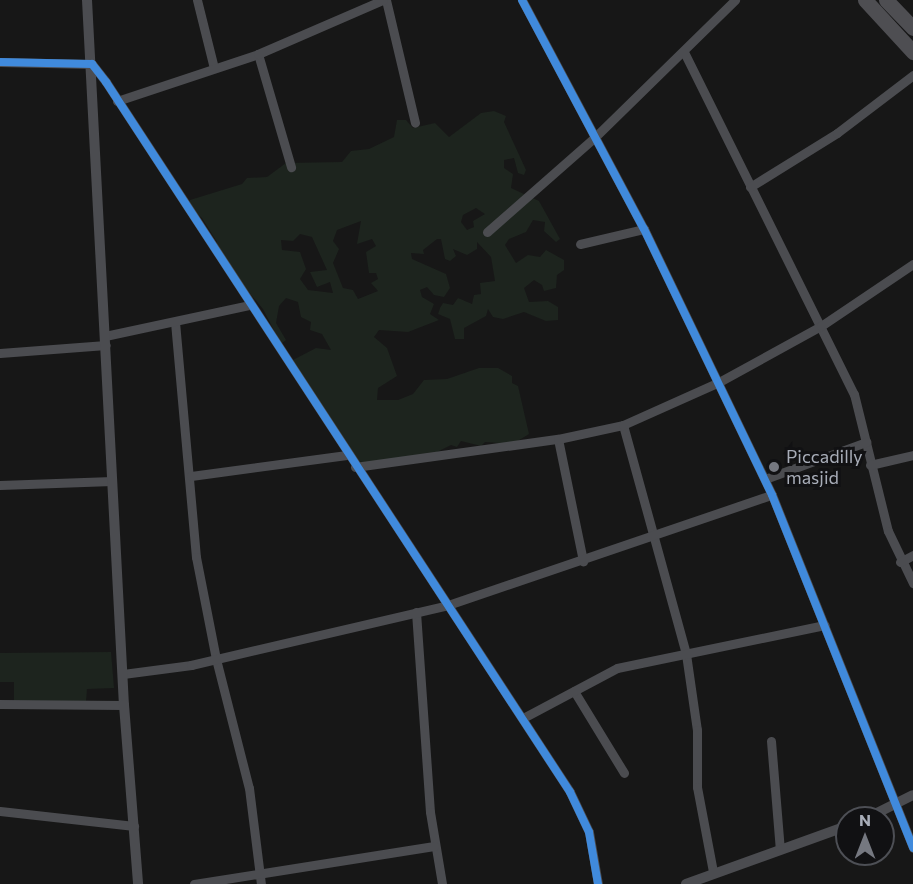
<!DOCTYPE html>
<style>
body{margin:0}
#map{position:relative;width:913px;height:884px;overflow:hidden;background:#171717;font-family:Commissioner,sans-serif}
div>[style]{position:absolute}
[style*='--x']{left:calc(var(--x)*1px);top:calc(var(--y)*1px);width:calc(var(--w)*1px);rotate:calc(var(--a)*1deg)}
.green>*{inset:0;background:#1d241e}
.minor>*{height:9px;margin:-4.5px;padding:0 4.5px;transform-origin:4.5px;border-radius:4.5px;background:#4b4c50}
.tertiary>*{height:10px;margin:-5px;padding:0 5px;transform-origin:5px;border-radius:5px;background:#4b4c50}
.trunk>*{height:15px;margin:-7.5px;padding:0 7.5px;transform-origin:7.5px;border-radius:7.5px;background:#4e4e52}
.cycleway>*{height:8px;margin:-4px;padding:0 4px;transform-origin:4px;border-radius:4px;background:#408adc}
.dots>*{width:16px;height:16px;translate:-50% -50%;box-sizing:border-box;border:3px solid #111113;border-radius:50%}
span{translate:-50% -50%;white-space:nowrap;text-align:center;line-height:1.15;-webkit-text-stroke:6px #111113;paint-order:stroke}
.poi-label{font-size:18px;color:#a8adb8}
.left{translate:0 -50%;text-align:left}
.north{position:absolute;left:835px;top:806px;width:60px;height:60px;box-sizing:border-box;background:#111113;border:2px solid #4d4f55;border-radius:50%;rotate:0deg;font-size:16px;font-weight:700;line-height:24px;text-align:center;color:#a8adb8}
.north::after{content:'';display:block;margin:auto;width:21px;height:27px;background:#757880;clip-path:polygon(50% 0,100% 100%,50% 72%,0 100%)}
</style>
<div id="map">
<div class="green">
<div style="clip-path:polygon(evenodd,494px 111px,506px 116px,504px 122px,526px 170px,524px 175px,518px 173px,514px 158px,504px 160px,504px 168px,513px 174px,511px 188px,539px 201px,560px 239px,556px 242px,544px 231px,545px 222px,533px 220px,526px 232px,509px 239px,505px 245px,516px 263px,528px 255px,540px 257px,546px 250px,564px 260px,564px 270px,557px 275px,556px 288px,544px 291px,542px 285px,534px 280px,524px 288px,529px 302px,548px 301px,558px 307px,558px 320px,546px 321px,524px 312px,503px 319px,493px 317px,488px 309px,486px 316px,464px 328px,464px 339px,455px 339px,450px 319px,438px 314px,440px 308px,443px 303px,453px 305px,458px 298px,472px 304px,474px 295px,481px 294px,480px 283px,495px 281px,491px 257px,477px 242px,477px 249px,467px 255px,453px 249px,456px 256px,450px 261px,445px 259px,441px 239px,437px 239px,423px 250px,424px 254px,411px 253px,412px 259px,446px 274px,450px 288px,444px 297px,434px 295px,427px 287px,420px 290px,422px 297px,434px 304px,430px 314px,439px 320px,408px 332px,379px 330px,374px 337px,387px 348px,397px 376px,378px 388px,377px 400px,398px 400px,413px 394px,424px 380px,447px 379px,479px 368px,498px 368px,512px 376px,512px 383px,518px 386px,529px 434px,513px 444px,485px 442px,481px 446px,461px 441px,457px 447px,451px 445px,435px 453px,366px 463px,358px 461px,291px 361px,316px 348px,331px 350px,322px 334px,310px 330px,311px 322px,301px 317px,298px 302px,286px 298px,279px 306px,276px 323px,286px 340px,281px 344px,263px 309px,217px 254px,217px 242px,202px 218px,188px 206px,190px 200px,242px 184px,247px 178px,267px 177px,286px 163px,342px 162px,351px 151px,369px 149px,394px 137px,397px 120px,406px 120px,413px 128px,435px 123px,449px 137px,481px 113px,494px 111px,476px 208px,485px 214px,473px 221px,474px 227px,467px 230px,461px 222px,463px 215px,476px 208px,494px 111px,361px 221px,357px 244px,372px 239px,376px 246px,366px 252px,369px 273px,376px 273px,378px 279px,371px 283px,378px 291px,358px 299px,353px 290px,343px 288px,333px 263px,339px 249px,333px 241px,337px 230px,361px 221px,494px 111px,300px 234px,312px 237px,327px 270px,310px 272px,317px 287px,330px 282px,333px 293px,308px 290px,300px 279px,306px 269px,300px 252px,282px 250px,281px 240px,293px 241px,300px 234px)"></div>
<div style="clip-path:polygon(111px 652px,114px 688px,87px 689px,86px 702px,14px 702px,14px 682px,0 682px,0 653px)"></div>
</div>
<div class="minor">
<div style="--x:197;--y:0;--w:70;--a:76"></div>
<div style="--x:386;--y:0;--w:126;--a:76.7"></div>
<div style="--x:522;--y:0;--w:259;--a:62"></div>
<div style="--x:644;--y:229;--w:295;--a:64.3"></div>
<div style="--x:772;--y:495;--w:380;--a:68.2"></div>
<div style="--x:684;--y:52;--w:382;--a:63.6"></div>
<div style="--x:854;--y:394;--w:141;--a:76.1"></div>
<div style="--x:888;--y:531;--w:58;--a:64.3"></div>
<div style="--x:258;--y:54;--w:118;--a:73.7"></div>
<div style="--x:0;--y:62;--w:92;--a:1.2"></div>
<div style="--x:92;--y:64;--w:23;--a:52"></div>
<div style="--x:106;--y:82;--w:848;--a:56.83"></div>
<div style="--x:570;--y:792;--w:44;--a:64.6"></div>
<div style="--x:589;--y:832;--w:53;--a:80.2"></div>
<div style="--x:117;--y:101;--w:149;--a:-18.4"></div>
<div style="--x:258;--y:54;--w:136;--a:-23.4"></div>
<div style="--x:750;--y:187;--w:102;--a:-31.8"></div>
<div style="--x:837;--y:133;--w:96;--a:-37.3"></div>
<div style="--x:487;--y:232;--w:141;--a:-41.3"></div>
<div style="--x:593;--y:139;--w:199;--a:-44.4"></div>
<div style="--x:580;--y:244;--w:66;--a:-13.2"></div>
<div style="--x:175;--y:322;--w:236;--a:84.9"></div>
<div style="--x:196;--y:557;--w:104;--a:78.9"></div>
<div style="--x:216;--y:659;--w:133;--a:75.7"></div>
<div style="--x:249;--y:788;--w:97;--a:82.9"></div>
<div style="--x:105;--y:336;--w:147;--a:-12.1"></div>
<div style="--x:0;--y:353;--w:106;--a:-4.3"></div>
<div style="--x:623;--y:425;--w:238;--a:74.6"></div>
<div style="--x:686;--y:654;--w:77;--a:81.8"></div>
<div style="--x:697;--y:730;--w:57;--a:90"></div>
<div style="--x:697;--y:787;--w:86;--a:79.3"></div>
<div style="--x:558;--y:439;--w:125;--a:78.4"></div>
<div style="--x:870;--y:465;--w:44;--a:-13.1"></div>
<div style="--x:355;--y:467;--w:205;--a:-7.9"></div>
<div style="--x:558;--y:439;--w:66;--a:-12.2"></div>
<div style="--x:623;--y:425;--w:105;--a:-24.1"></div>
<div style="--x:719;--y:382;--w:116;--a:-28.8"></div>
<div style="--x:821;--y:326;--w:111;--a:-34"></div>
<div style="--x:191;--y:476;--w:157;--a:-7.7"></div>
<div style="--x:765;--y:479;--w:108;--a:-20.1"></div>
<div style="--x:0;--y:485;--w:112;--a:-2"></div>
<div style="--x:900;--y:562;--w:15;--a:-28"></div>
<div style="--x:416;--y:612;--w:200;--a:86"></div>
<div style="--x:430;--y:812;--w:73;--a:80.5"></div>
<div style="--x:123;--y:674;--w:69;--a:-7.5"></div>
<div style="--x:191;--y:665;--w:264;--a:-13.1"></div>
<div style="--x:448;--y:605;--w:342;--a:-18.8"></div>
<div style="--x:574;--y:691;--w:96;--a:58.6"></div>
<div style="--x:0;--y:704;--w:124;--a:0.5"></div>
<div style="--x:523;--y:718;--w:106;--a:-28"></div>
<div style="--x:617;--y:668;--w:212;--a:-11.7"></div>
<div style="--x:771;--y:741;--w:109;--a:85.3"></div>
<div style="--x:0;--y:811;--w:135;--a:6.4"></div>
<div style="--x:194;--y:884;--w:243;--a:-9"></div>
</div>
<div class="tertiary">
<div style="--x:87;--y:0;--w:706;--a:87"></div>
<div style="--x:124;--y:705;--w:180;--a:85.5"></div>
<div style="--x:867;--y:818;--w:51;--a:-26.6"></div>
<div style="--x:686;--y:884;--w:171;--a:-19.8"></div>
</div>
<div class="trunk">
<div style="--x:865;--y:0;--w:71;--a:47.3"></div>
<div style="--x:886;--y:0;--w:39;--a:46"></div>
</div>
<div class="cycleway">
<div style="--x:522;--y:0;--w:259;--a:62"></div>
<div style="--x:644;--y:229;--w:295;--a:64.3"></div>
<div style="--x:772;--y:495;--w:380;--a:68.2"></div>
<div style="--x:0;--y:62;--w:92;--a:1.2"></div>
<div style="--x:92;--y:64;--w:23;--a:52"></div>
<div style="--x:106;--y:82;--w:848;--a:56.83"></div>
<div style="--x:570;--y:792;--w:44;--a:64.6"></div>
<div style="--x:589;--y:832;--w:53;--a:80.2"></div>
</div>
<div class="dots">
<div style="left:774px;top:467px;background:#757880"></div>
</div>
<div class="poi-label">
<span class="left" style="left:786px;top:467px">Piccadilly<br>masjid</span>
</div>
<div class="north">N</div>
</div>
